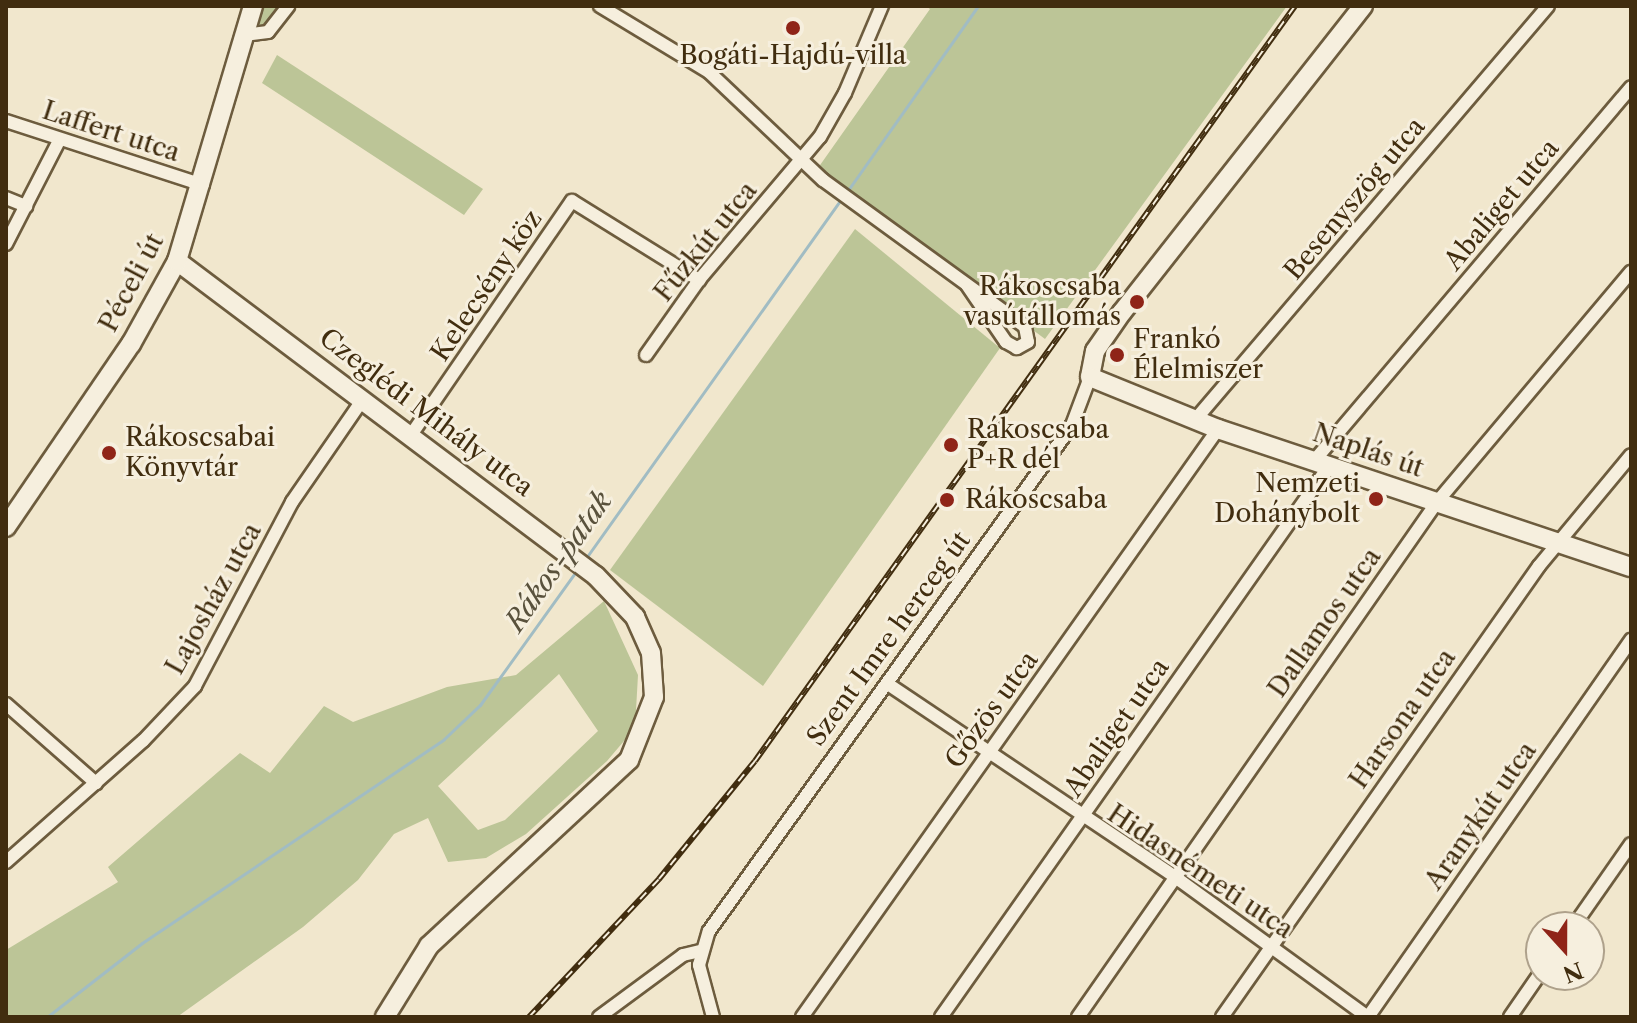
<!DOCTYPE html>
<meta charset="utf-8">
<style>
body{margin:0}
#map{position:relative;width:1637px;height:1023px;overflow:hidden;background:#f1e7cd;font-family:"Libre Caslon Text",serif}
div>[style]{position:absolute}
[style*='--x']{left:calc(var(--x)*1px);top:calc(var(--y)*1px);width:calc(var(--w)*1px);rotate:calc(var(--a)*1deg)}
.green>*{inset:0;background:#bcc597}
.stream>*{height:3px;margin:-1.5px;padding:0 1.5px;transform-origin:1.5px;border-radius:1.5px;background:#a1bcc3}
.roads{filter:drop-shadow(2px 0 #6d5c3e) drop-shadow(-2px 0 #6d5c3e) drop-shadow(0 2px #6d5c3e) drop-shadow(0 -2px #6d5c3e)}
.street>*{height:12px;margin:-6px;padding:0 6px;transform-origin:6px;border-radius:6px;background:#f6efde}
.secondary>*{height:18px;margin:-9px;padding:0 9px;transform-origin:9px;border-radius:9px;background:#f6efde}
.rail>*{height:6px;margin-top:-3px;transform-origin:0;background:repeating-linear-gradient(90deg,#f6efde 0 9px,#412d0f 0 18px);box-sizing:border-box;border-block:2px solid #412d0f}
.dots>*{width:22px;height:22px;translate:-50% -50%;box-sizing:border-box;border:4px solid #f6efde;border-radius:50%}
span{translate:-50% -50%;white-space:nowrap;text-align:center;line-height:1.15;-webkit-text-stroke:6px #f6efde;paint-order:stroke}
.poi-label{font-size:26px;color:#412d0f}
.right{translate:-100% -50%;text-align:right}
.left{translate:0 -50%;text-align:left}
.street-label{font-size:26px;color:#412d0f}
.water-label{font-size:28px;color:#59513c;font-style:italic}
.frame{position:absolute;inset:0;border:8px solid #412d0f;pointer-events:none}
.north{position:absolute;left:1525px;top:911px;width:80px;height:80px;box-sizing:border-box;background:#f6efde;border:2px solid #aea18b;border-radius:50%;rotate:159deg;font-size:22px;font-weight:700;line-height:32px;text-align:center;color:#412d0f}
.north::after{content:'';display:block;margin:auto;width:28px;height:36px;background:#8f2418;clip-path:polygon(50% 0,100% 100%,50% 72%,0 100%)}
</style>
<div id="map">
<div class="green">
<div style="clip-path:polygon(263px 6px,282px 6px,266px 27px,257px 28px)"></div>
<div style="clip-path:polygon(926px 6px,1287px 6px,1045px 339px,818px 168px,930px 9px)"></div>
<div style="clip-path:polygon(277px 55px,483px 189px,464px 215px,262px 83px)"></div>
<div style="clip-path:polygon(855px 229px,1000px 348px,763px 686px,610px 570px)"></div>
<div style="clip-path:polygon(evenodd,604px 601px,638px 675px,635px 728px,607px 761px,526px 834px,486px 858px,448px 862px,428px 818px,394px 834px,358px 880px,303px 927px,177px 1017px,6px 1017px,6px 950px,118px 882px,108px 867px,240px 753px,270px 773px,324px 706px,353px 722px,447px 687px,516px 675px,604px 601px,559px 674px,598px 731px,505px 820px,478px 830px,438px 786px,559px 674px)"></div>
</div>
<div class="stream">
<div style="--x:846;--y:193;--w:229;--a:-54.8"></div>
<div style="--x:586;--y:558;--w:440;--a:-54.6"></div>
<div style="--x:47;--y:1017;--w:120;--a:-37.9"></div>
<div style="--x:142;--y:943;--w:364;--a:-34"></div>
<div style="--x:444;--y:739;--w:50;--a:-43.4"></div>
<div style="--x:480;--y:705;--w:166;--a:-54.3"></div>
</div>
<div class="roads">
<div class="street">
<div style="--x:600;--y:6;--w:127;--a:31.2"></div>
<div style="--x:709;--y:72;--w:157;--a:43.5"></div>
<div style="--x:823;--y:180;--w:250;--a:36"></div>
<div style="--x:1025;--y:327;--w:15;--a:79"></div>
<div style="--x:1028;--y:342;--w:13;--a:151"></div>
<div style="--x:1017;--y:348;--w:13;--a:-151"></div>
<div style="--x:1006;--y:342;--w:69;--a:-124.4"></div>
<div style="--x:244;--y:35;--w:24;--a:-7"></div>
<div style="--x:268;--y:32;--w:33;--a:-52"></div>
<div style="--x:6;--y:121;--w:207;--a:18"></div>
<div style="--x:6;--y:198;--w:22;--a:22"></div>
<div style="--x:6;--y:244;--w:116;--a:-62.8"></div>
<div style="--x:646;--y:355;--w:92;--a:-54.8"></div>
<div style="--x:699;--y:280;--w:187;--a:-49.8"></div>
<div style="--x:820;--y:137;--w:51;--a:-60.4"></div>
<div style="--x:845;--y:93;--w:95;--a:-67"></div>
<div style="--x:1195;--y:420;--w:544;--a:-49.55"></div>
<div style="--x:411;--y:435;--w:284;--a:-55.5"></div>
<div style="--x:572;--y:201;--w:150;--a:31.9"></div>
<div style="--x:1314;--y:461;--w:490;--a:-49.7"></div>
<div style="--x:888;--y:684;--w:346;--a:33.9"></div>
<div style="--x:1175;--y:877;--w:238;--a:36"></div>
<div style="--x:6;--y:704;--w:120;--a:41.3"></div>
<div style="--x:6;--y:862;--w:183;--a:-41.5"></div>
<div style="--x:143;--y:741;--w:76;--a:-46.6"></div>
<div style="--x:195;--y:686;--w:208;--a:-62.2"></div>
<div style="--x:292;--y:502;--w:125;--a:-55.4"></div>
<div style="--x:1573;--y:927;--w:101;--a:-55.1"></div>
<div style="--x:599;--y:1017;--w:104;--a:-36.4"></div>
<div style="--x:683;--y:955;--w:17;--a:-13"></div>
<div style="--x:713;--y:1017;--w:54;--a:-105.1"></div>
<div style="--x:699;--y:965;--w:35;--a:-74"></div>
<div style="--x:709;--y:931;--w:623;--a:-54.34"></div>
<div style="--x:1072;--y:425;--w:51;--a:-69.4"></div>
<div style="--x:802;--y:1017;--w:720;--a:-54.72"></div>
<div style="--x:941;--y:1017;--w:674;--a:-54.85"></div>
<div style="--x:1078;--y:1017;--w:628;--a:-55.12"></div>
<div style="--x:1437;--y:502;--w:301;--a:-49.9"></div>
<div style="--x:1222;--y:1017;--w:551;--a:-54.9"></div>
<div style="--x:1539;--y:566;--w:144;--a:-50.3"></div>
<div style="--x:1368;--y:1017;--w:460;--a:-55.1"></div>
<div style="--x:1510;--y:1017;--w:55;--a:-55.4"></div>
</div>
<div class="secondary">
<div style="--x:1363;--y:6;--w:390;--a:128.2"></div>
<div style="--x:1122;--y:312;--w:47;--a:124.7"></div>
<div style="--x:1095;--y:351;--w:26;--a:101"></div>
<div style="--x:1090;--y:377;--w:138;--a:22.1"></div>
<div style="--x:1218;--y:429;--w:435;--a:18.5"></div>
<div style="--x:177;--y:261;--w:524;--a:36.94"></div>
<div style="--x:596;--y:576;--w:57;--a:46.4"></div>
<div style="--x:635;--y:617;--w:39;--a:66"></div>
<div style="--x:651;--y:653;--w:44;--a:86.1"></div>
<div style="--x:654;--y:697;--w:68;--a:111.6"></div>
<div style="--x:629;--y:760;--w:273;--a:137.1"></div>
<div style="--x:429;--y:946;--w:84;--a:121.8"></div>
<div style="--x:6;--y:527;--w:222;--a:-55.7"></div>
<div style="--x:131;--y:344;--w:95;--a:-61"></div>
<div style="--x:177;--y:261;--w:266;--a:-73.4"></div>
</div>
</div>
<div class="rail">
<div style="--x:529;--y:1017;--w:190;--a:-46.7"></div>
<div style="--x:659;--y:879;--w:152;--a:-50.9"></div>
<div style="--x:755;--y:761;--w:928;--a:-54.43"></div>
</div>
<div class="dots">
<div style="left:793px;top:28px;background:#8f2418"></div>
<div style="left:1137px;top:302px;background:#8f2418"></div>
<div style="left:1117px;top:355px;background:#8f2418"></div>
<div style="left:951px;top:445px;background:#8f2418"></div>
<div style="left:109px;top:453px;background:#8f2418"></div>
<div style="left:1376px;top:499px;background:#8f2418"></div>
<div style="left:947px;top:500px;background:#8f2418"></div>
</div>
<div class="poi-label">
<span style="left:793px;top:56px">Bogáti-Hajdú-villa</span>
<span class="right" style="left:1121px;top:302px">Rákoscsaba<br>vasútállomás</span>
<span class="left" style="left:1133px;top:355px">Frankó<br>Élelmiszer</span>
<span class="left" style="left:967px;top:445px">Rákoscsaba<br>P+R dél</span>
<span class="left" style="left:125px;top:453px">Rákoscsabai<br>Könyvtár</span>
<span class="right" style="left:1360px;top:499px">Nemzeti<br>Dohánybolt</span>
<span class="left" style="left:965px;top:500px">Rákoscsaba</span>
</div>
<div class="street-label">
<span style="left:111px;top:132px;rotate:18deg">Laffert utca</span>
<span style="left:1355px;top:199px;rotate:-50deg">Besenyszög utca</span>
<span style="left:1502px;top:205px;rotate:-50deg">Abaliget utca</span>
<span style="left:706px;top:242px;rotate:-51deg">Fűzkút utca</span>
<span style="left:132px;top:283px;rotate:-62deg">Péceli út</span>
<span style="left:487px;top:286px;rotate:-56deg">Kelecsény köz</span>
<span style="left:426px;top:413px;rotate:37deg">Czeglédi Mihály utca</span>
<span style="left:1368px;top:451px;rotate:19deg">Naplás út</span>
<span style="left:214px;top:599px;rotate:-61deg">Lajosház utca</span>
<span style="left:1325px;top:623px;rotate:-55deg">Dallamos utca</span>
<span style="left:889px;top:639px;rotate:-54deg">Szent Imre herceg út</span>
<span style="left:992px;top:710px;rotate:-54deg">Gőzös utca</span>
<span style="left:1403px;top:719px;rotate:-55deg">Harsona utca</span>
<span style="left:1117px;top:728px;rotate:-55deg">Abaliget utca</span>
<span style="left:1481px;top:816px;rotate:-55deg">Aranykút utca</span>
<span style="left:1200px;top:872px;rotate:34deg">Hidasnémeti utca</span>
</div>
<div class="water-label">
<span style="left:558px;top:561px;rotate:-55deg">Rákos-patak</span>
</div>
<div class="frame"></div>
<div class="north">N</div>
</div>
